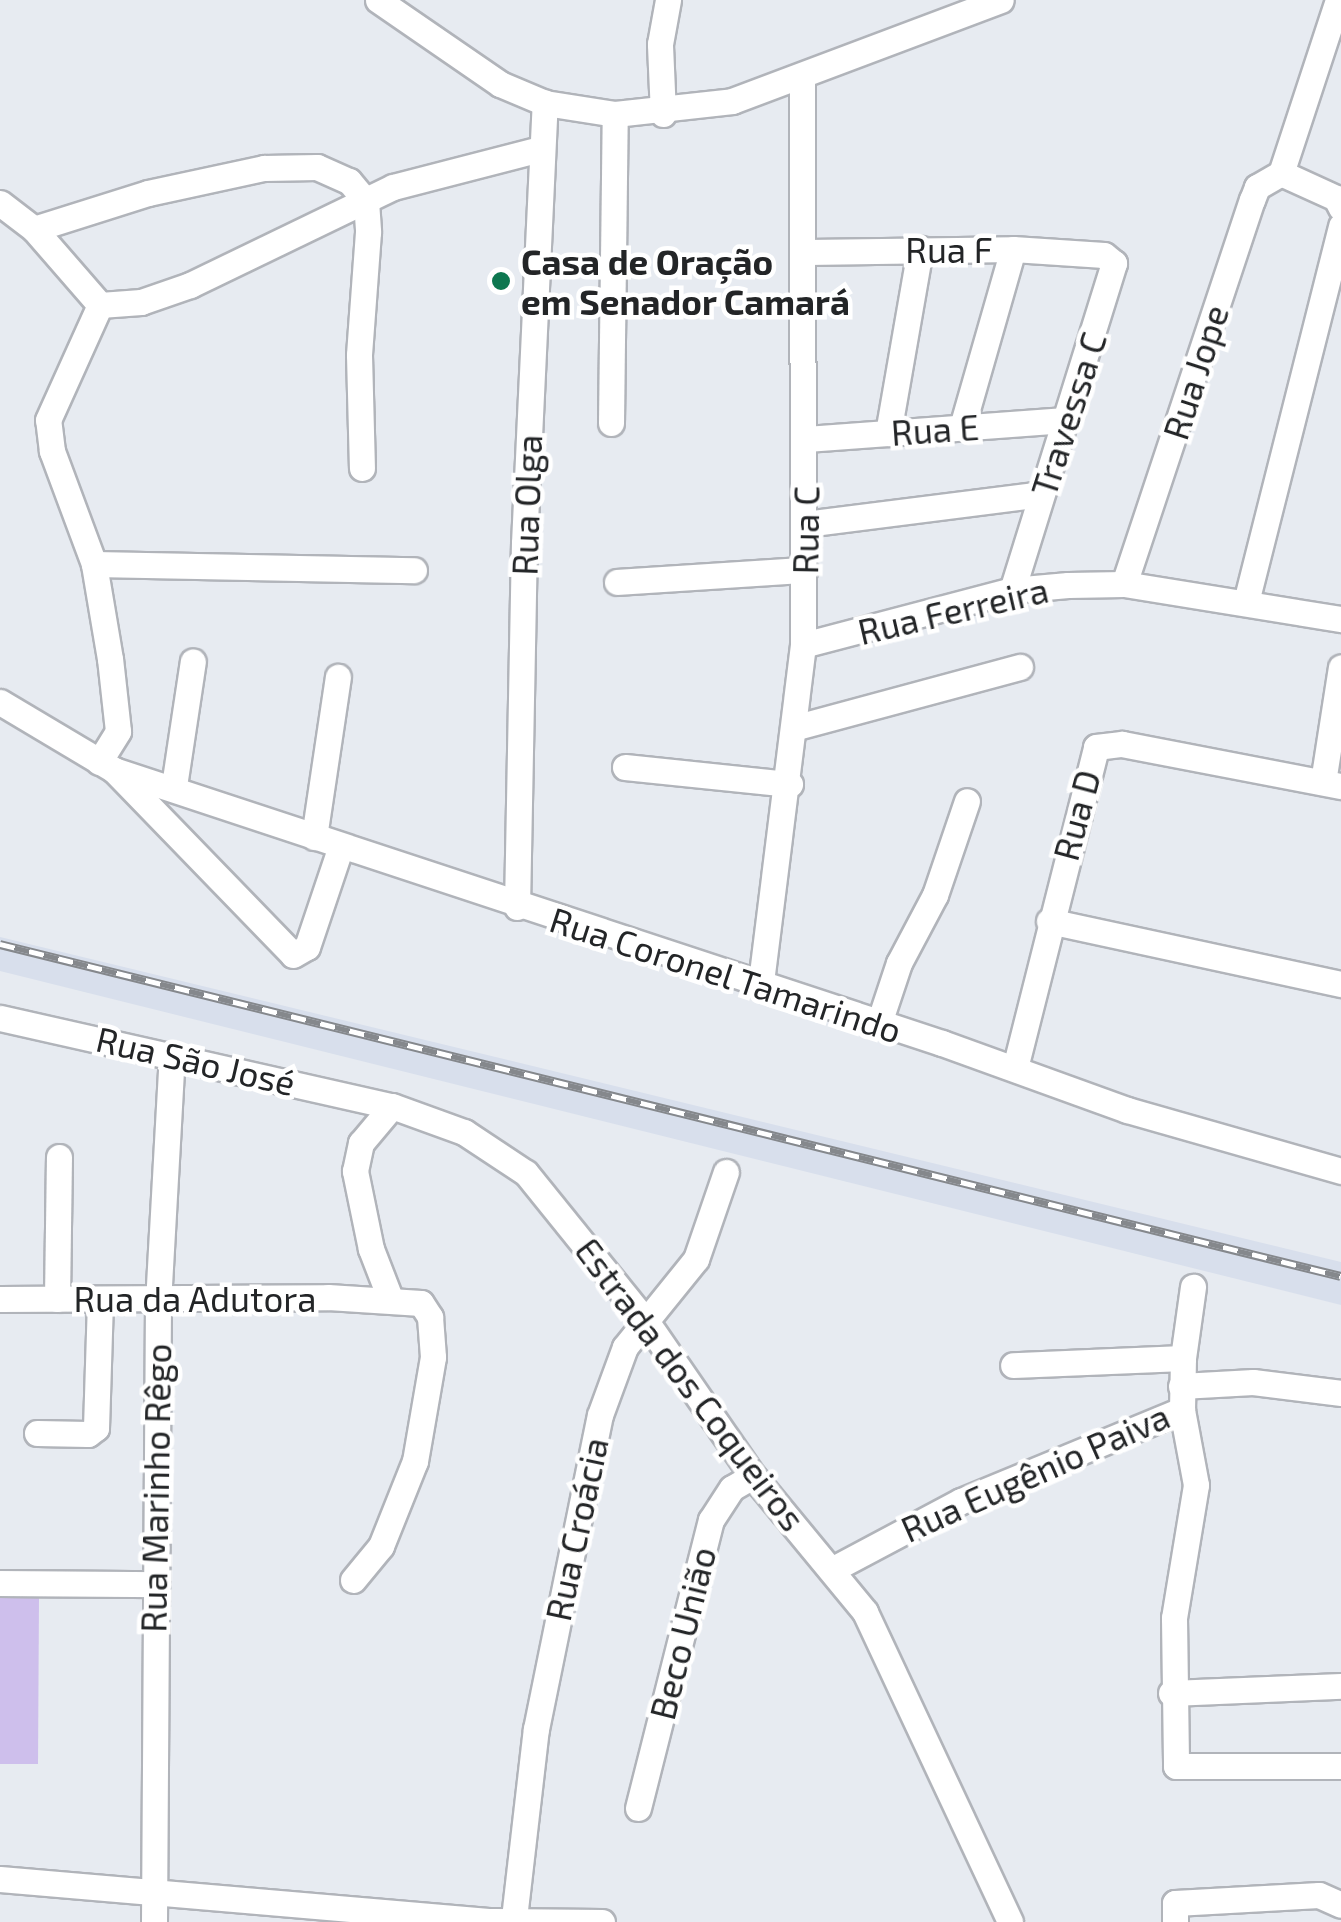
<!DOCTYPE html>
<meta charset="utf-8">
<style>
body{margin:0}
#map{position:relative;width:1341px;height:1922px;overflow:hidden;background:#e7ebf1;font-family:"Exo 2",sans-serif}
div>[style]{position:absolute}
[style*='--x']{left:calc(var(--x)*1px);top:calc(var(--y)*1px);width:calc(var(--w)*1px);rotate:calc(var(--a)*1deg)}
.built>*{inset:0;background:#d8dfec}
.green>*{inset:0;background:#cebfec}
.roads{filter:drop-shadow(2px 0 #b1b4ba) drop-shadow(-2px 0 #b1b4ba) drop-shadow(0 2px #b1b4ba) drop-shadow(0 -2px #b1b4ba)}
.minor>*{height:25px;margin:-12.5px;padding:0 12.5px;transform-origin:12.5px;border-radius:12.5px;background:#fff}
.rail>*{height:9px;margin-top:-4.5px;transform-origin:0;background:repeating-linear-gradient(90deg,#fff 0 15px,#85888c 0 30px);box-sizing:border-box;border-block:2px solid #85888c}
.dots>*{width:28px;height:28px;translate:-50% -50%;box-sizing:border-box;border:5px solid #fff;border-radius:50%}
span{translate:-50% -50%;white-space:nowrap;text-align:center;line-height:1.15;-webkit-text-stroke:9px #fff;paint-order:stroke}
.street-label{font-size:35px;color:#232527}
.poi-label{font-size:35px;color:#232527;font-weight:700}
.left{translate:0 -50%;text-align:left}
</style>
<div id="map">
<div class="built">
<div style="clip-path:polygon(0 937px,1341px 1262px,1341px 1305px,0 971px)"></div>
</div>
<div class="green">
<div style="clip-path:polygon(0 1596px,39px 1597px,38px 1764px,0 1764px)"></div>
</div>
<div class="roads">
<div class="minor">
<div style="--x:378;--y:0;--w:148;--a:34.5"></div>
<div style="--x:500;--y:84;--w:49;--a:22.9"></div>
<div style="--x:545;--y:103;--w:71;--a:8.9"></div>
<div style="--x:615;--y:114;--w:118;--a:-6.3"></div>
<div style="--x:732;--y:101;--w:287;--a:-20.6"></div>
<div style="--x:1338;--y:0;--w:182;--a:108.2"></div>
<div style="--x:1281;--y:173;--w:60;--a:24.4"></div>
<div style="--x:1336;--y:198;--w:11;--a:63"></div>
<div style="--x:663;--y:114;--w:70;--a:-92.5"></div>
<div style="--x:660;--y:44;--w:45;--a:-79.7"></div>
<div style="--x:0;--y:203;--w:43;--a:37.4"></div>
<div style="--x:34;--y:229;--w:101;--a:49"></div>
<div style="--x:34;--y:229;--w:120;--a:-17.5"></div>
<div style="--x:148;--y:193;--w:119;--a:-12.2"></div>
<div style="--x:264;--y:168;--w:53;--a:-1.1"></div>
<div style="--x:317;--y:167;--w:35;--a:24"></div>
<div style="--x:349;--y:181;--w:26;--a:50"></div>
<div style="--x:366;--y:201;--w:31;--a:86"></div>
<div style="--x:368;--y:232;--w:123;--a:94.2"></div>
<div style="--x:359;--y:355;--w:113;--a:88.5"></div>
<div style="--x:807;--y:252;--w:206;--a:-0.8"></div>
<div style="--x:1013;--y:249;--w:91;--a:3.8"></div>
<div style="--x:1104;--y:255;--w:13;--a:39"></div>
<div style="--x:1114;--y:263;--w:343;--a:107.3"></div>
<div style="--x:100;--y:305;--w:41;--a:-4.2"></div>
<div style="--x:141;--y:302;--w:52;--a:-19.1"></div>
<div style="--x:190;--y:285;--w:225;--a:-25.8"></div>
<div style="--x:393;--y:187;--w:152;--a:-14.5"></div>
<div style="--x:611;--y:423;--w:309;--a:-89.3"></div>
<div style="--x:962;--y:427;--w:185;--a:-74"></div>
<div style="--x:888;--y:433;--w:187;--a:-80.1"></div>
<div style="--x:806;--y:439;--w:260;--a:-4.2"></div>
<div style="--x:805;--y:524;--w:238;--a:-7.2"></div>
<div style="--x:94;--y:564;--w:320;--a:1.1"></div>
<div style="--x:617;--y:582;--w:188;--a:-3.7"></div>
<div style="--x:1124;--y:584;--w:405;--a:-71.6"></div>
<div style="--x:1252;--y:200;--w:14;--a:-69"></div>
<div style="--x:1257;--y:187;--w:28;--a:-30"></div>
<div style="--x:1246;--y:602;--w:388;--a:-75.8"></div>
<div style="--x:803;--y:645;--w:216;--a:-14.7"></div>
<div style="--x:1012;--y:590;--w:56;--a:-5.1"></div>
<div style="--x:1068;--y:585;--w:56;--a:-1"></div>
<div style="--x:1124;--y:584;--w:220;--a:9.2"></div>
<div style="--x:0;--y:702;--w:133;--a:30.8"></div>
<div style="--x:114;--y:770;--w:257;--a:45.9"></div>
<div style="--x:293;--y:955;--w:16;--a:-30"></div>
<div style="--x:307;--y:947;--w:107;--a:-71.4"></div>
<div style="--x:797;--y:727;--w:231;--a:-15.1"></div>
<div style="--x:99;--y:762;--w:36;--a:-58"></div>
<div style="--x:118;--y:731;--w:72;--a:-96.3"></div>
<div style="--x:110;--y:659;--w:96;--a:-99.6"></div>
<div style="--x:94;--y:564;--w:121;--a:-110.4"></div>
<div style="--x:52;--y:451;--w:31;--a:-97"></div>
<div style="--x:48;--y:420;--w:126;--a:-65.7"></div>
<div style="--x:625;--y:767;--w:166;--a:5.9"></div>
<div style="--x:114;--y:770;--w:872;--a:18.25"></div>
<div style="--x:942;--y:1043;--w:197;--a:19.9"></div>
<div style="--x:1127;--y:1110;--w:223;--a:15.9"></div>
<div style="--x:1323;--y:782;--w:116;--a:-81.1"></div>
<div style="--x:174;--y:786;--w:126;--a:-81.4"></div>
<div style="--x:314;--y:837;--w:162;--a:-81.5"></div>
<div style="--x:517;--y:907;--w:364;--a:-88.9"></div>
<div style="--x:524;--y:543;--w:441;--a:-87.3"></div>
<div style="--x:1049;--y:921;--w:299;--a:12.2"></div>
<div style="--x:761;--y:982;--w:340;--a:-82.9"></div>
<div style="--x:803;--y:645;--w:569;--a:-90.1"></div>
<div style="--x:0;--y:1018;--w:402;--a:12.7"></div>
<div style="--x:392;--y:1106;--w:77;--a:19.9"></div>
<div style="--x:464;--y:1132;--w:74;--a:33.5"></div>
<div style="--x:526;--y:1173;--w:194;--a:51.1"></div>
<div style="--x:648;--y:1324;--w:185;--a:55.4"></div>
<div style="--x:753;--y:1476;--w:176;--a:50.5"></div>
<div style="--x:865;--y:1612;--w:342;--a:64.9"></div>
<div style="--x:879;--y:1023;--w:63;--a:-71.6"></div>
<div style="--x:899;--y:963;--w:77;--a:-62.1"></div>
<div style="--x:935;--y:895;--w:99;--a:-71.2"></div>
<div style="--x:1015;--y:1068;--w:331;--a:-75.8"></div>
<div style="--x:1096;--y:747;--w:26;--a:-7"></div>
<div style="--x:1122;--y:744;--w:223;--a:10.9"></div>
<div style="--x:390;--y:1298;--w:53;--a:-111.2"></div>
<div style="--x:371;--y:1249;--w:80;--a:-101.6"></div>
<div style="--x:355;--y:1171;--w:29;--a:-78"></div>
<div style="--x:361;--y:1143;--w:48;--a:-50"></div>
<div style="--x:0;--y:1299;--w:328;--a:-0.3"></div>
<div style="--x:328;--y:1297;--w:93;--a:3.7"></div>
<div style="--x:421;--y:1303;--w:17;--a:57"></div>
<div style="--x:430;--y:1317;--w:40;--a:85.7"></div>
<div style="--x:433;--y:1357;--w:106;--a:99.8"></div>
<div style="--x:415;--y:1461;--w:92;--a:111.8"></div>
<div style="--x:381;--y:1546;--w:44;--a:129.5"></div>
<div style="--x:57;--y:1299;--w:142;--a:-89.2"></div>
<div style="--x:1183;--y:1358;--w:72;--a:-82"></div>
<div style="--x:1181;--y:1386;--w:72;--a:-3.2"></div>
<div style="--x:1253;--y:1382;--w:89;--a:7.1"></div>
<div style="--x:1182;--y:1410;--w:76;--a:79.4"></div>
<div style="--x:1196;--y:1485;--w:135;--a:99.4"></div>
<div style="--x:1174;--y:1618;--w:148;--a:89.2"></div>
<div style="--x:1176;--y:1766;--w:165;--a:0"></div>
<div style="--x:37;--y:1433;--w:51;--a:1.1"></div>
<div style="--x:88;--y:1434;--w:10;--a:-37"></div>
<div style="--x:96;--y:1428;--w:128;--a:-88.2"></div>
<div style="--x:835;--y:1568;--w:143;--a:-28"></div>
<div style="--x:961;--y:1501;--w:239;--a:-22.4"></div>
<div style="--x:1182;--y:1410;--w:52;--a:-88.9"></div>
<div style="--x:1183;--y:1358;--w:170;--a:177.6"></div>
<div style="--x:0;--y:1583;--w:153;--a:0.4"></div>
<div style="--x:1171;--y:1693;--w:170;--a:-2.4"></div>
<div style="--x:638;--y:1808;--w:297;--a:-75.8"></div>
<div style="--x:711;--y:1520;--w:38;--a:-57"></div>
<div style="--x:732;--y:1488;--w:24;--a:-30"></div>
<div style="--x:0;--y:1879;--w:493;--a:4.9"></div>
<div style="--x:491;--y:1921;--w:111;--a:0.5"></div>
<div style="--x:514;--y:1918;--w:190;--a:-83.4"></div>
<div style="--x:536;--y:1729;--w:320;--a:-78.5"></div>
<div style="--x:600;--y:1415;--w:72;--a:-69.8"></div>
<div style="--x:625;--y:1347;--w:113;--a:-51.1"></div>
<div style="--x:696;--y:1259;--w:92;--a:-71"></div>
<div style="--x:154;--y:1922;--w:619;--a:-89.63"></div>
<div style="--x:158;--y:1303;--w:249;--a:-86.8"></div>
<div style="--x:1175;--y:1922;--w:19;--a:-90"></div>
<div style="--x:1175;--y:1903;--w:144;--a:-3.2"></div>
<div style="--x:1319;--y:1895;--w:24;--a:24"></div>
</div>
</div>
<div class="rail">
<div style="--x:0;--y:944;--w:1381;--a:13.91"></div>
</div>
<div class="dots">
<div style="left:501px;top:281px;background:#0e7750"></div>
</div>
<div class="street-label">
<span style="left:949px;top:249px">Rua F</span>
<span style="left:1195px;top:372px;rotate:-72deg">Rua Jope</span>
<span style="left:1068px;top:414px;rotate:-72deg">Travessa C</span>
<span style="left:935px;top:429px;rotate:-4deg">Rua E</span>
<span style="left:526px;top:505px;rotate:-88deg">Rua Olga</span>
<span style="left:805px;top:530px;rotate:-89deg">Rua C</span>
<span style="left:953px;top:610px;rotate:-13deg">Rua Ferreira</span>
<span style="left:1076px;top:815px;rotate:-75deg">Rua D</span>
<span style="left:726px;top:974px;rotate:18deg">Rua Coronel Tamarindo</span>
<span style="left:196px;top:1060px;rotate:13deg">Rua São José</span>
<span style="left:195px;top:1298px">Rua da Adutora</span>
<span style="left:691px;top:1384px;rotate:53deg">Estrada dos Coqueiros</span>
<span style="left:1035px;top:1472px;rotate:-24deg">Rua Eugênio Paiva</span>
<span style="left:155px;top:1488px;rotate:-89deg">Rua Marinho Rêgo</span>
<span style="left:576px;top:1529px;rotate:-78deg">Rua Croácia</span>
<span style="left:682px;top:1633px;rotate:-76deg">Beco União</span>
</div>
<div class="poi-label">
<span class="left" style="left:521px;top:281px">Casa de Oração<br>em Senador Camará</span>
</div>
</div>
